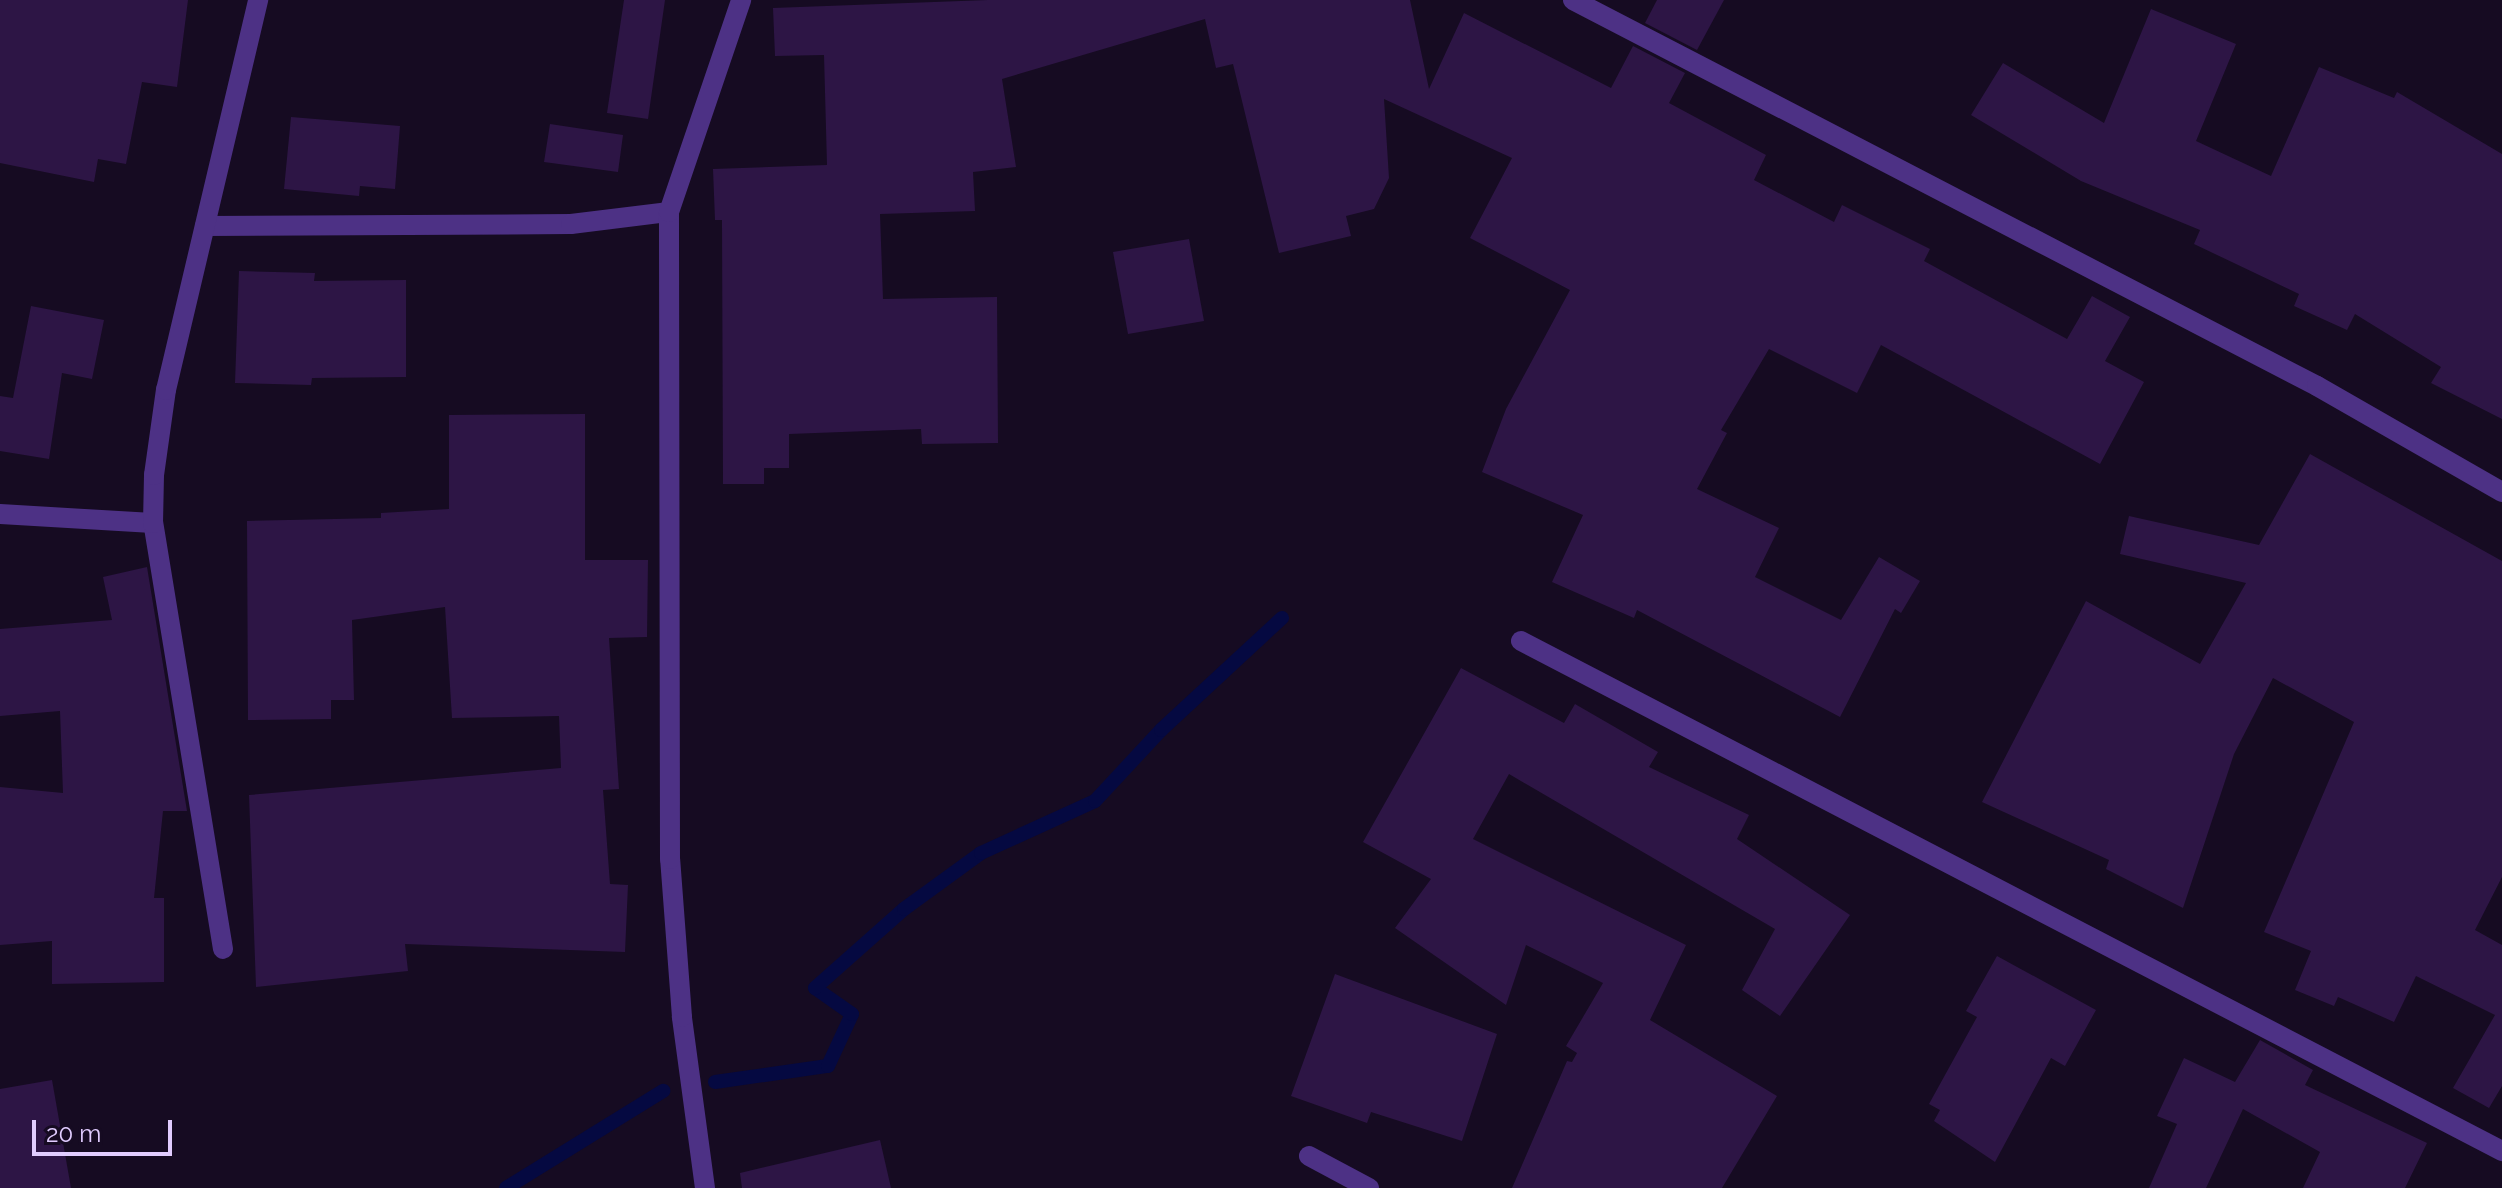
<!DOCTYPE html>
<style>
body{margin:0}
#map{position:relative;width:2502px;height:1188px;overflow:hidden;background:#160b22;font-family:Raleway,sans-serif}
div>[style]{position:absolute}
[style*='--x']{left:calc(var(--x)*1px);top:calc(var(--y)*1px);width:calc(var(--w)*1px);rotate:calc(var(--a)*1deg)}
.stream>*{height:14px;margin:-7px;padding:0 7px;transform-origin:7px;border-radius:7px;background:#050941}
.building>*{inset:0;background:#2d1545}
.street>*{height:20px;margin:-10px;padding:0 10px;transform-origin:10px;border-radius:10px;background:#4d3185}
span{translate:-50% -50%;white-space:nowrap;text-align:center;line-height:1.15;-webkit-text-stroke:6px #160b22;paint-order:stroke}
.scale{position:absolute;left:32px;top:1120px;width:140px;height:36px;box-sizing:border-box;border:4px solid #e1ccff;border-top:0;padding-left:10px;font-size:24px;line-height:28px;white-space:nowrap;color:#e1ccff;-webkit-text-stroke:6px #160b22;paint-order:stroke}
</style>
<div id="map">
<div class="stream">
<div style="--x:715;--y:1082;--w:114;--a:-8.1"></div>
<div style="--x:828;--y:1066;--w:57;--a:-65.2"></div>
<div style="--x:852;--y:1014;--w:45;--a:-144.9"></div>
<div style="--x:815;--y:988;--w:119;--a:-41.6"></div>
<div style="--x:904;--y:909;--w:95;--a:-36"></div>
<div style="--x:981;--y:853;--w:125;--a:-24.5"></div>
<div style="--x:1095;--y:801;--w:97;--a:-47.1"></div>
<div style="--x:1161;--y:730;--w:165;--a:-42.8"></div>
<div style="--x:506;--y:1188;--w:185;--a:-31.7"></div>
</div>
<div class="building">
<div style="clip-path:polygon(0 0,188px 0,177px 87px,142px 82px,126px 164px,98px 159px,94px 182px,0 163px)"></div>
<div style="clip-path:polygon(624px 0,665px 0,648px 119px,607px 113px)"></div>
<div style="clip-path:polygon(988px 0,1410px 0,1429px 89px,1464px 13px,1611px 88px,1633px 46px,1685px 73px,1669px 103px,1766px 155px,1754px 180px,1834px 222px,1842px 205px,1930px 249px,1924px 261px,2067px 339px,2092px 296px,2130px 317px,2105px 361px,2144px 382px,2100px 464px,1881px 345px,1857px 393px,1769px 349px,1721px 430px,1727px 433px,1697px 489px,1779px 528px,1755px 577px,1841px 620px,1879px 557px,1920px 581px,1901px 613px,1895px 609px,1840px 717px,1637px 610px,1634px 618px,1552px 582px,1583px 515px,1482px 472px,1506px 409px,1570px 290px,1470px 238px,1512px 158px,1384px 99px,1389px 178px,1374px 209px,1346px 216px,1351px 236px,1279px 253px,1233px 64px,1216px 68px,1205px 19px,1002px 79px,1016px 167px,973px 172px,975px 211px,880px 214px,883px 299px,997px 297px,998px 443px,922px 444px,921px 429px,789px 434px,789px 468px,764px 468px,764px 484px,723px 484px,722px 220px,715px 220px,713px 169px,827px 165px,824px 55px,775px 56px,773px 8px)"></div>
<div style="clip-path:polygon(1657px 0,1724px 0,1697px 50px,1645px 23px)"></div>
<div style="clip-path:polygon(2151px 9px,2236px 44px,2196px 141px,2271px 176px,2319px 67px,2394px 98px,2397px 92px,2502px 154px,2502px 419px,2431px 383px,2441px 367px,2355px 314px,2347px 330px,2294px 306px,2299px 294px,2194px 244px,2200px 230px,2081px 181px,1971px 115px,2003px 63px,2104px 123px)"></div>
<div style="clip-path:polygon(291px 117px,400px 126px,395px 189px,360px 186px,359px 196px,284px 189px)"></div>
<div style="clip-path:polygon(550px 124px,623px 135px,618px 172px,544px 162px)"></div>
<div style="clip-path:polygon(1189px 239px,1204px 321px,1128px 334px,1113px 252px)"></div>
<div style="clip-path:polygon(239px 271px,315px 273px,314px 281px,406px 280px,406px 377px,312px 378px,311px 385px,235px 383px)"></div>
<div style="clip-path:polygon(31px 306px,104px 320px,92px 379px,62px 373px,49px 459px,0 451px,0 396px,13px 398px)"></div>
<div style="clip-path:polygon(585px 414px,585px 560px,648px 560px,647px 637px,609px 638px,619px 789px,603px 790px,610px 884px,628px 885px,625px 952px,405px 944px,408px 971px,256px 987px,249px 795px,561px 768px,559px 716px,452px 718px,445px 607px,352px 620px,354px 700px,331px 700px,331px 719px,248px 720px,247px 521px,381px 518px,381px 513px,449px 509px,449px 415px)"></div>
<div style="clip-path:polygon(2310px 454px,2502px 561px,2502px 877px,2475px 930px,2502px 945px,2502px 1086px,2489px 1108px,2453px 1088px,2495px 1015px,2416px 976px,2394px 1022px,2338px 997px,2334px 1006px,2295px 990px,2311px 951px,2264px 932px,2354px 722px,2273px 678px,2234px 754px,2183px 908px,2106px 869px,2109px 860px,1982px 802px,2086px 601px,2200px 664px,2246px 583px,2120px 554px,2129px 516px,2259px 545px)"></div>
<div style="clip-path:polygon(147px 567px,187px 811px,163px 811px,154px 898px,164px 898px,164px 982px,52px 984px,52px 941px,0 945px,0 787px,63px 793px,60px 711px,0 716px,0 629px,112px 620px,103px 577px)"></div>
<div style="clip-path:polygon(1461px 668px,1564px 723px,1575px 704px,1658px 752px,1649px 767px,1749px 815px,1737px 839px,1850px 915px,1780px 1016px,1742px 990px,1775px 929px,1509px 774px,1473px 839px,1686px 945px,1650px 1020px,1777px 1096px,1722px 1188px,1512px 1188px,1567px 1061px,1572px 1062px,1577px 1053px,1566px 1046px,1603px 983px,1526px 945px,1506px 1005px,1395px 928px,1431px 879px,1363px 842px)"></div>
<div style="clip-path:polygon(1997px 956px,2096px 1010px,2065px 1066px,2051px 1058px,1995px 1162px,1934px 1121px,1940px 1110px,1929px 1104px,1977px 1017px,1966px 1011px)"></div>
<div style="clip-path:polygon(1335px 974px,1497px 1034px,1462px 1141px,1371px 1112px,1367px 1123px,1291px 1096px)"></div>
<div style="clip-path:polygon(2260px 1040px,2313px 1070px,2305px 1085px,2427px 1143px,2405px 1188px,2303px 1188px,2320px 1152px,2243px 1109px,2206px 1188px,2149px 1188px,2177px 1124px,2157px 1116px,2184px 1058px,2235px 1082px)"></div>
<div style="clip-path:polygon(52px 1080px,71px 1188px,0 1188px,0 1089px)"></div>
<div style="clip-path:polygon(880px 1140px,891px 1188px,742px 1188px,740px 1173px)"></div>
</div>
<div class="street">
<div style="--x:1573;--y:0;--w:838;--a:27.42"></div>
<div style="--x:2317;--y:386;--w:213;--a:29.8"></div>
<div style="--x:205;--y:226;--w:366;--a:-0.3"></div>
<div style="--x:571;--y:224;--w:99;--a:-7"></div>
<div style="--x:0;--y:514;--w:153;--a:3.4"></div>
<div style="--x:1521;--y:641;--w:1106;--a:27.47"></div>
<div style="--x:223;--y:949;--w:432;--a:-99.3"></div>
<div style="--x:153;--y:523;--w:48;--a:-88.8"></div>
<div style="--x:154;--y:475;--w:86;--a:-82"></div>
<div style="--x:166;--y:390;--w:401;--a:-76.7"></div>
<div style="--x:1309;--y:1156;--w:68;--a:28.1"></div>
<div style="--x:705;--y:1188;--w:173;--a:-97.7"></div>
<div style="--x:682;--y:1017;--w:158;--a:-94.3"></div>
<div style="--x:670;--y:859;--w:647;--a:-90.09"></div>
<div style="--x:669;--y:212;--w:224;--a:-71.2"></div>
</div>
<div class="scale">20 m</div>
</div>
